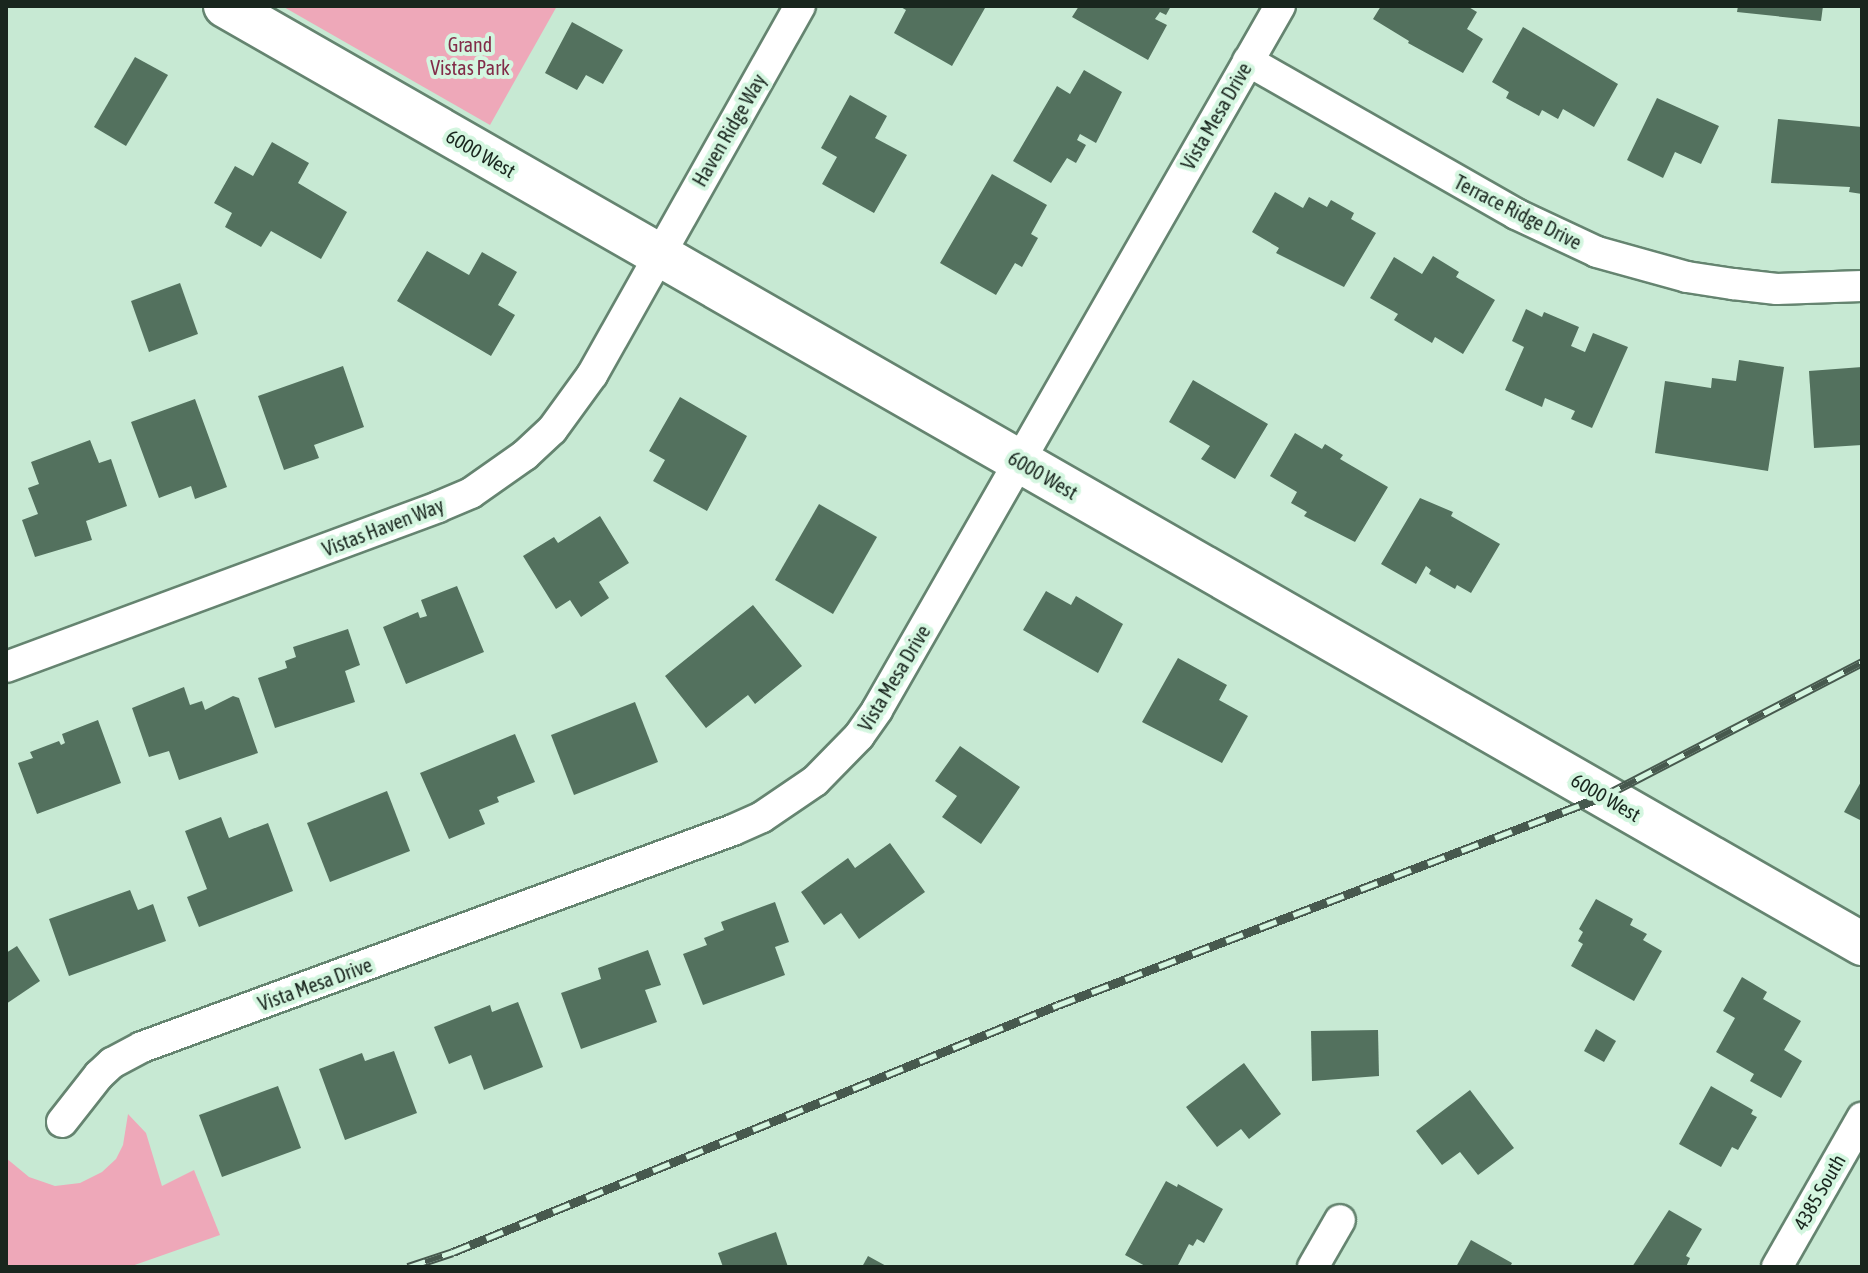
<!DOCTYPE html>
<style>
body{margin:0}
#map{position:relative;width:1868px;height:1273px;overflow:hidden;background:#c7e9d3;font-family:"Asap Condensed",sans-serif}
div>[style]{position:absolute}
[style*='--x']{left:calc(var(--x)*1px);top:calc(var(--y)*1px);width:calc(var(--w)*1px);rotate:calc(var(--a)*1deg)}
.green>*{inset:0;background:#eea8b9}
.building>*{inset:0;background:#53715e}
.roads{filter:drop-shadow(2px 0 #658470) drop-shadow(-2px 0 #658470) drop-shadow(0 2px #658470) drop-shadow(0 -2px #658470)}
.street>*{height:30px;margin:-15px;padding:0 15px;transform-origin:15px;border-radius:15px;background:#fff}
.secondary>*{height:42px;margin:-21px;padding:0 21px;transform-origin:21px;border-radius:21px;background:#fff}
.rail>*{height:9px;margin-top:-4.5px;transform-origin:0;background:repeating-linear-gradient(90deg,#d4f6e0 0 18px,#47594e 0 36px);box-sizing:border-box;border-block:2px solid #47594e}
span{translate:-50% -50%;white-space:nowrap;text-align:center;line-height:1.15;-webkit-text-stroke:8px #d4f6e0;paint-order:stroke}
.park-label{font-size:20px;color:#822b48}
.street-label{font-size:20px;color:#19261e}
.frame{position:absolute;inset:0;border:8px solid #19261e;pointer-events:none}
</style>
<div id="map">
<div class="green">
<div style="clip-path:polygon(282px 6px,557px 6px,490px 125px)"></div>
<div style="clip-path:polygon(128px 1114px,146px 1133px,162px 1186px,194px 1170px,220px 1235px,129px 1267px,6px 1267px,6px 1158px,29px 1177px,55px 1186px,80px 1183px,102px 1172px,116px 1159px,123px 1145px)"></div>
</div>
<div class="building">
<div style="clip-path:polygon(899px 6px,981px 6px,985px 8px,952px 66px,894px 33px,906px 10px)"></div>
<div style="clip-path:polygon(1079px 6px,1171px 6px,1166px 15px,1160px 12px,1155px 19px,1167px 25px,1148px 60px,1072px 17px)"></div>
<div style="clip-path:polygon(1381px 6px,1467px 6px,1477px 12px,1467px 29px,1483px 39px,1463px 73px,1408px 43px,1409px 41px,1373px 19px)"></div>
<div style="clip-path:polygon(1738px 6px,1823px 6px,1821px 21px,1737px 12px)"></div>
<div style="clip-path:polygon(572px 22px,623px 50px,603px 84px,586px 75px,577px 90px,545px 73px)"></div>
<div style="clip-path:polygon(1523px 27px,1618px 84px,1594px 127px,1563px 109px,1558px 119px,1542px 110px,1539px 116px,1506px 98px,1509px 92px,1492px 82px)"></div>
<div style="clip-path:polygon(135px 57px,168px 75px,126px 146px,94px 127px)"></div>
<div style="clip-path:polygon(1084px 70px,1122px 92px,1096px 143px,1080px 134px,1077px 140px,1086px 145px,1076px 163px,1067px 158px,1051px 183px,1013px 161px,1057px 86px,1070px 94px)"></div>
<div style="clip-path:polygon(850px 95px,887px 116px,875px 138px,907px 155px,874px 213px,822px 184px,837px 157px,821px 148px)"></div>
<div style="clip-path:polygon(1657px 98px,1719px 126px,1701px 164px,1675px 152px,1663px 178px,1627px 160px)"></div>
<div style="clip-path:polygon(1778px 119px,1862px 127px,1862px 194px,1849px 192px,1850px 187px,1771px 183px)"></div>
<div style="clip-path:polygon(272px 142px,309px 163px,298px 183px,347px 212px,321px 259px,271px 231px,261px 247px,225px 227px,232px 213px,214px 203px,235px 166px,253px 176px)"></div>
<div style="clip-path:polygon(992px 174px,1047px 205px,1031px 234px,1038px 238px,1022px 267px,1015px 263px,996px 295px,940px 263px)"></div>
<div style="clip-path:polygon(1275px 192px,1303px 208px,1309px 197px,1327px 207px,1331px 200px,1354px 213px,1351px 219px,1376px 233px,1344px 287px,1276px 253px,1279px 248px,1252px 232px)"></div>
<div style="clip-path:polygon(427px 251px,469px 275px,482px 252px,517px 272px,498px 305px,515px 315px,491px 356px,397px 301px)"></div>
<div style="clip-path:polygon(1433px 256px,1459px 272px,1456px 277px,1495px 300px,1463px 354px,1435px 337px,1432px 343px,1394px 320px,1398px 314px,1370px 298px,1394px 257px,1422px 274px)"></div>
<div style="clip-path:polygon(180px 283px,198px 334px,149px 352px,131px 301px)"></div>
<div style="clip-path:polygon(1526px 309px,1542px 317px,1544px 312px,1579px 327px,1571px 346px,1585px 352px,1593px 333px,1628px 347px,1592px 428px,1571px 419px,1575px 411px,1545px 398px,1542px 407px,1505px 390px,1524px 347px,1512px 341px)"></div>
<div style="clip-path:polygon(1739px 360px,1784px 367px,1768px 471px,1655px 453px,1665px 381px,1711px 388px,1712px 378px,1736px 381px)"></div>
<div style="clip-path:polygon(343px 366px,364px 427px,314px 445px,319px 458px,284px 470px,258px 396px)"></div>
<div style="clip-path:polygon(1862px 367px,1862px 445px,1814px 448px,1809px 371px)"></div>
<div style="clip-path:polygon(1193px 380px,1268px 424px,1235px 479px,1201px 459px,1210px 446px,1169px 422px)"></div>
<div style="clip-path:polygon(680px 397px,747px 436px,707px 511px,653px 481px,665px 460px,649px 451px)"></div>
<div style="clip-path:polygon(195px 399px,227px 487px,195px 499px,191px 486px,159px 498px,131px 422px)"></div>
<div style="clip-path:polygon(1295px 433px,1322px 449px,1325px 444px,1343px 455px,1340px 459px,1388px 487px,1355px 542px,1304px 516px,1307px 512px,1291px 503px,1297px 492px,1270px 476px)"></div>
<div style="clip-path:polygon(90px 440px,99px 463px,111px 459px,127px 506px,86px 521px,92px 540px,35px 557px,22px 520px,38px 514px,28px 488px,39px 484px,31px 462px)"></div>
<div style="clip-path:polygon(1420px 498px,1453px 512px,1451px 516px,1500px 544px,1471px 593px,1457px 585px,1455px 589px,1429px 574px,1431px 570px,1426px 566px,1416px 584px,1381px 564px)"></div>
<div style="clip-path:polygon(819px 504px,877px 537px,833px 614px,775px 580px)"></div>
<div style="clip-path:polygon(600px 516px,629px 563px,599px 582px,609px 598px,581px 617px,570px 600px,556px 609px,523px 556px,554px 537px,558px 543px)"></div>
<div style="clip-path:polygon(457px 586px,484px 652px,406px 684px,383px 627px,418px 612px,420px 618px,427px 616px,421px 600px)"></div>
<div style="clip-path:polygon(1046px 591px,1071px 605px,1076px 596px,1123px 624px,1098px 673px,1023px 630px)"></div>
<div style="clip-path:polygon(753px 605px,802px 666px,755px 704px,748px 695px,706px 728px,665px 676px)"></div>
<div style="clip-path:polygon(348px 629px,360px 665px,345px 671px,355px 702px,275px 728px,258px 678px,287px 668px,285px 661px,296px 657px,293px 647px)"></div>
<div style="clip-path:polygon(1178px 658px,1227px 685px,1219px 700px,1248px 716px,1222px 763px,1142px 722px)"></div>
<div style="clip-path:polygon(184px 687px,190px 705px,202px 701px,205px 710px,233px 696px,239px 698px,258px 753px,179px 780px,169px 751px,149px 757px,132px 708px)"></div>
<div style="clip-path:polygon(635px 702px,658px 762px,574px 795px,551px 735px)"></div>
<div style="clip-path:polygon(98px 720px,121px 783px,37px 814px,18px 763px,33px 758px,30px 752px,59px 741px,61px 745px,65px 743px,62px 734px)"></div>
<div style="clip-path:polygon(515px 734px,535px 782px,497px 797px,499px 802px,479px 810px,485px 824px,449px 839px,420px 773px)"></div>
<div style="clip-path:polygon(960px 746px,1020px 787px,981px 844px,942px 817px,957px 796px,935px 781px)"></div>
<div style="clip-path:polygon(1862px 780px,1862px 821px,1844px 812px)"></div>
<div style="clip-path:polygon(387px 791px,410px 851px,330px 882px,307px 823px)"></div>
<div style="clip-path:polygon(221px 817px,229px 838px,268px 823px,293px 891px,199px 927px,187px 897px,207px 889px,185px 831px)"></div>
<div style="clip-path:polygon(890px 843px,925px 892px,859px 939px,841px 913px,824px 925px,801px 892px,848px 858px,855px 868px)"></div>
<div style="clip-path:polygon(130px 890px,138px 910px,153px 904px,166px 941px,69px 976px,49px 919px)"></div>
<div style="clip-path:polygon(1596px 899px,1633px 919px,1630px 925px,1647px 934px,1643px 940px,1662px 951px,1634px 1001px,1571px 966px,1583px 944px,1578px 941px,1583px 932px,1579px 929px)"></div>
<div style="clip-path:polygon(775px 902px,789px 942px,775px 947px,785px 975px,703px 1005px,683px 954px,707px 945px,704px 938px,724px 930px,721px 922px)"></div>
<div style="clip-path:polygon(17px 946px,40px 981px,6px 1004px,6px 953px)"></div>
<div style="clip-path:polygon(648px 950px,661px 985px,645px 990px,657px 1022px,581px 1049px,561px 993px,601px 979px,598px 968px)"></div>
<div style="clip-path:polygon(1742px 977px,1767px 992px,1763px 999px,1801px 1021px,1784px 1050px,1802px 1061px,1781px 1098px,1750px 1081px,1754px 1074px,1716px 1052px,1735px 1018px,1723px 1011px)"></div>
<div style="clip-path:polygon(518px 1002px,543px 1067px,484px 1090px,471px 1055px,449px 1064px,434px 1027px,490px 1005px,492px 1012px)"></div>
<div style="clip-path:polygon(1596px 1029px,1616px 1041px,1604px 1062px,1584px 1051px)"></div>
<div style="clip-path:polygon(1378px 1030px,1379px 1076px,1312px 1081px,1311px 1031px)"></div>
<div style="clip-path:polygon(394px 1051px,417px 1113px,345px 1140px,319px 1069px,362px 1053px,365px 1061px)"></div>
<div style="clip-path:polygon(1244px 1063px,1281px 1114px,1249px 1139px,1241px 1129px,1217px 1147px,1186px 1107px)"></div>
<div style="clip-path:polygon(278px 1086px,301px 1148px,222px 1177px,199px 1115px)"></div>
<div style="clip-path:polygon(1711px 1086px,1753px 1110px,1751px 1114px,1757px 1117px,1738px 1150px,1732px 1147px,1721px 1167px,1679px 1144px)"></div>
<div style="clip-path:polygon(1470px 1090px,1514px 1148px,1478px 1175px,1460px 1152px,1442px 1165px,1416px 1131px)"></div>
<div style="clip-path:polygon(1166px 1181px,1177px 1187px,1178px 1184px,1223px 1209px,1204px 1243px,1197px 1239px,1193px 1246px,1189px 1244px,1177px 1267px,1147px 1267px,1125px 1255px)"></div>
<div style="clip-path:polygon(1669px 1210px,1702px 1229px,1686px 1256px,1690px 1258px,1686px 1267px,1632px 1267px)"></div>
<div style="clip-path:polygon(776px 1232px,788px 1267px,723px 1267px,718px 1253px)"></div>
<div style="clip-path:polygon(1471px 1240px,1512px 1263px,1510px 1267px,1456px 1267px)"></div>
<div style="clip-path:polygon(868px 1256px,888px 1267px,862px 1267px)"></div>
</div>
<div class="roads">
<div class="street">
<div style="--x:1248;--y:61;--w:309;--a:29.7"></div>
<div style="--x:1516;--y:214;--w:89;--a:25.1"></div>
<div style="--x:1597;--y:252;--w:93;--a:15.5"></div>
<div style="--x:1687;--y:277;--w:47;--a:8.7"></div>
<div style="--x:1733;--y:284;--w:44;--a:6.5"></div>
<div style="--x:1777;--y:289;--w:85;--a:-2"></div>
<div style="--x:6;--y:667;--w:461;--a:-20.3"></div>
<div style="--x:438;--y:507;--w:36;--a:-23"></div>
<div style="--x:471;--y:493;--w:66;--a:-35.1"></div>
<div style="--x:525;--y:455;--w:37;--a:-43"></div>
<div style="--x:552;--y:430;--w:68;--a:-54"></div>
<div style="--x:592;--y:375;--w:424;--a:-60.6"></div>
<div style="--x:62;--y:1122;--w:60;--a:-51.8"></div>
<div style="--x:99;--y:1075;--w:18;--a:-43"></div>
<div style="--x:112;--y:1063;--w:34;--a:-28"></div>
<div style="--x:142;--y:1047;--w:630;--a:-20.16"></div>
<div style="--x:733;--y:830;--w:32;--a:-24"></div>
<div style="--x:762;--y:817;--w:64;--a:-34.2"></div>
<div style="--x:815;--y:781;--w:63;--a:-45.6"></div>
<div style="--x:859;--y:736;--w:32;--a:-55"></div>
<div style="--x:877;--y:710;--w:811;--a:-60.21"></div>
<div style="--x:1313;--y:1267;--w:54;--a:-60.1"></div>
<div style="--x:1777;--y:1267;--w:172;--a:-60.3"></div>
</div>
<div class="secondary">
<div style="--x:225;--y:6;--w:1887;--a:29.81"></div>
</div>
</div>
<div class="rail">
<div style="--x:408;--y:1267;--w:47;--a:-18.4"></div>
<div style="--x:453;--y:1252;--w:653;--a:-22.21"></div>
<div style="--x:1058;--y:1005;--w:585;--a:-20.95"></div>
<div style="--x:1604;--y:796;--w:291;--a:-27.4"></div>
</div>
<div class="park-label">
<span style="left:470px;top:56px">Grand<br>Vistas Park</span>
</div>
<div class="street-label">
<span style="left:1216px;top:116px;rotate:-60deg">Vista Mesa Drive</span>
<span style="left:729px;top:130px;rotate:-60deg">Haven Ridge Way</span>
<span style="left:481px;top:153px;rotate:30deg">6000 West</span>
<span style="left:1518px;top:212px;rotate:27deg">Terrace Ridge Drive</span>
<span style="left:1043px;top:475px;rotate:30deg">6000 West</span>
<span style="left:383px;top:527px;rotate:-21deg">Vistas Haven Way</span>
<span style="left:894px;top:678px;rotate:-59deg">Vista Mesa Drive</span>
<span style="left:1606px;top:797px;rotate:30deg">6000 West</span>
<span style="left:315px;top:984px;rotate:-20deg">Vista Mesa Drive</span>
<span style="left:1819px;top:1192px;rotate:-60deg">4385 South</span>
</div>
<div class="frame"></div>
</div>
